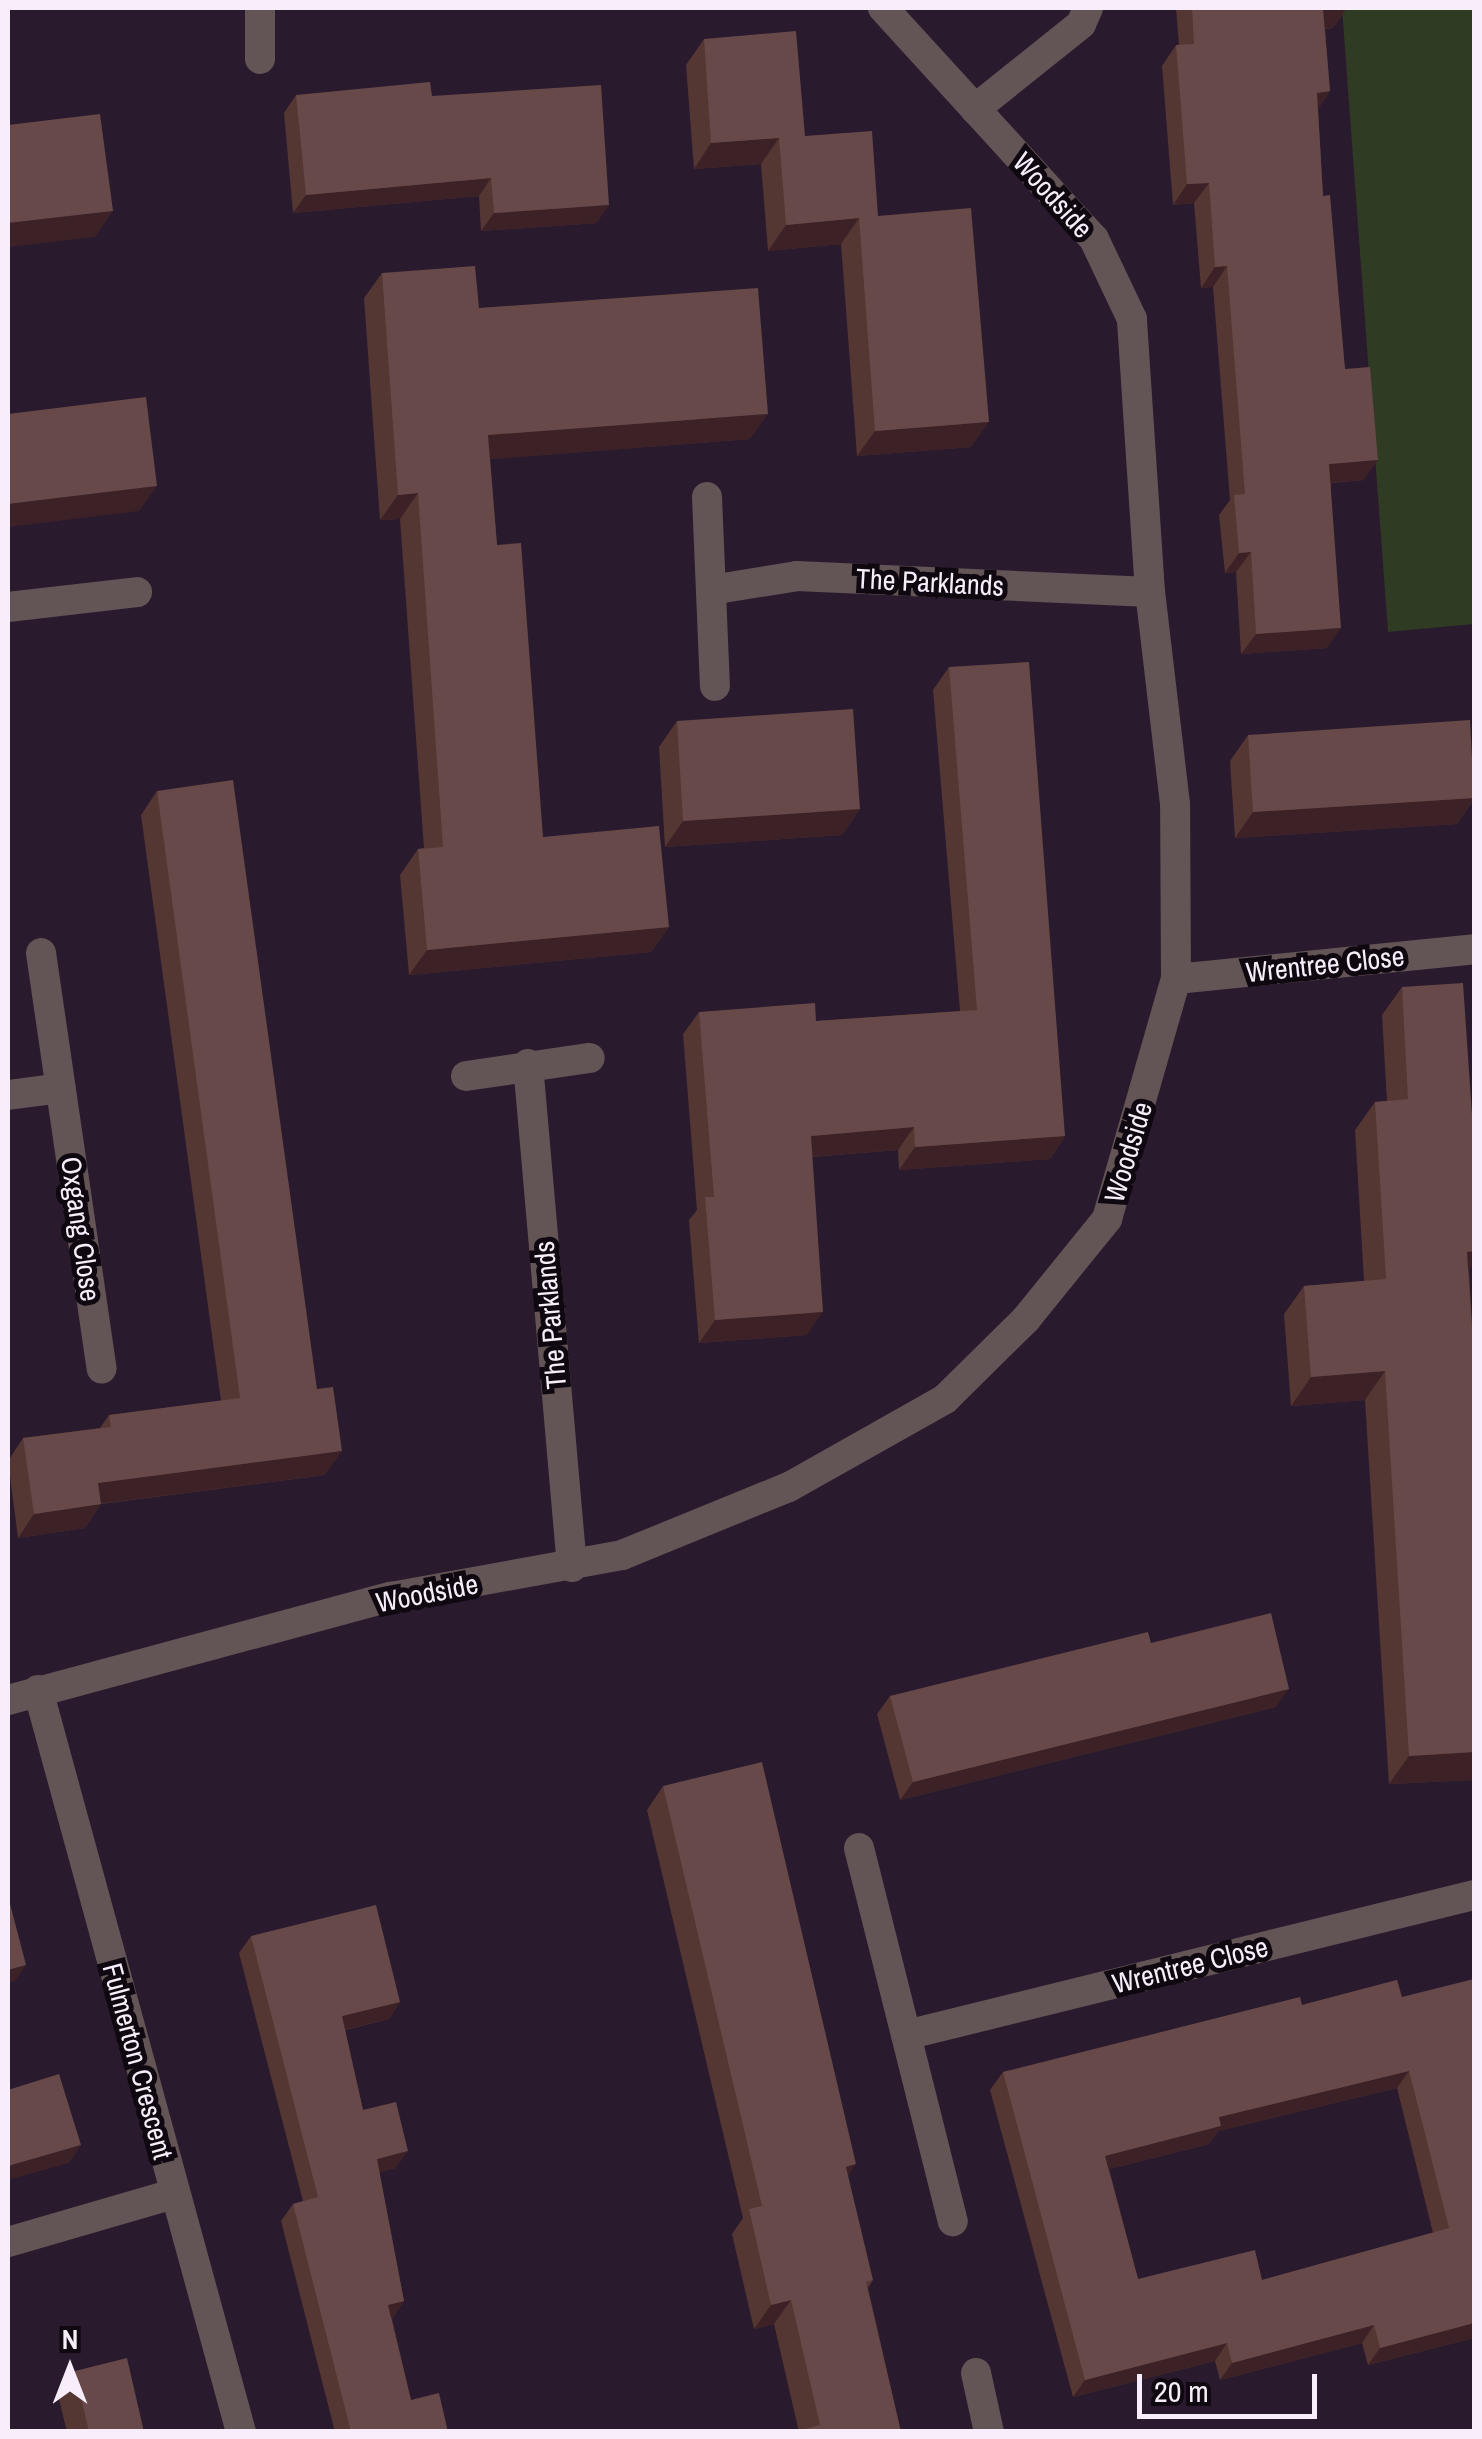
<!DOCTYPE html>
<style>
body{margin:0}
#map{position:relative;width:1482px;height:2439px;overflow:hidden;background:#2a1a2e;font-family:"Archivo Narrow",sans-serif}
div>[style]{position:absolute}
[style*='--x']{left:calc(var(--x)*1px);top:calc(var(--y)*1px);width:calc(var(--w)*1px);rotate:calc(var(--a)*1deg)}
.green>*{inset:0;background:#2f3b23}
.street>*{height:30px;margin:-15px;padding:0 15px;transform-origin:15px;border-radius:15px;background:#635455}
.wall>*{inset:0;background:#543632}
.shaded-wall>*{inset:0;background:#3c2227}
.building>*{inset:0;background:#664948}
span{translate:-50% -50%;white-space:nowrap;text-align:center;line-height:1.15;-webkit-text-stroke:10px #0f0810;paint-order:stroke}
.street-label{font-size:28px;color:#f8edfa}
.frame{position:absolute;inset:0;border:10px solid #f8edfa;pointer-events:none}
.north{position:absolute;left:20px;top:2319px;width:100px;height:100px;-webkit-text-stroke:8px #0f0810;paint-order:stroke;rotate:0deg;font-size:28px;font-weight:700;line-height:40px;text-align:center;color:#f8edfa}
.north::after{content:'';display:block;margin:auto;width:35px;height:45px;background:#f8edfa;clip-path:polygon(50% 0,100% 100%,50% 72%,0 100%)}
.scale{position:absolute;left:1137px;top:2374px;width:180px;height:45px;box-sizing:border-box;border:5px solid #f8edfa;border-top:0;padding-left:12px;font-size:30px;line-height:35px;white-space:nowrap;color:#f8edfa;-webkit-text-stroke:8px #0f0810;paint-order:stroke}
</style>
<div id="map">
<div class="green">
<div style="clip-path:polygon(1342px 8px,1474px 8px,1474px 624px,1388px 632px)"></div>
</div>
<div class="street">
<div style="--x:260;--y:8;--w:51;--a:90"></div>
<div style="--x:975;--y:109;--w:136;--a:-38.7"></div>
<div style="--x:1081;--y:24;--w:17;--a:-66"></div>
<div style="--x:707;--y:497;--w:189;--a:87.6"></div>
<div style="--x:711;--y:590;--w:87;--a:-9.2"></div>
<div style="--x:797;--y:576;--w:353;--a:2.6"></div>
<div style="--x:8;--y:607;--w:130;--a:-6.6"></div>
<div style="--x:41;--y:953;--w:420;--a:81.7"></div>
<div style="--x:1176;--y:979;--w:300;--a:-5.7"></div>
<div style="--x:528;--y:1064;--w:505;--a:85"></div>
<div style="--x:466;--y:1076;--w:125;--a:-8.3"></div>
<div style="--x:8;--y:1095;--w:53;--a:-7.5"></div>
<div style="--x:38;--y:1690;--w:769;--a:74.7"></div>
<div style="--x:8;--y:1700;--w:397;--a:-15.1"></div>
<div style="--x:391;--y:1597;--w:235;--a:-10.3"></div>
<div style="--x:622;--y:1555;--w:180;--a:-22.2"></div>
<div style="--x:789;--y:1487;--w:179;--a:-29.4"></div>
<div style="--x:945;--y:1399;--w:114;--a:-44.6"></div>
<div style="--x:1026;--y:1319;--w:129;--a:-51"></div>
<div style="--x:1107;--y:1219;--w:250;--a:-74"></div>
<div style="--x:1176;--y:979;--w:175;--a:-90.3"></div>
<div style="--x:1175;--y:804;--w:213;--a:-96.7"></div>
<div style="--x:1150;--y:592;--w:274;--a:-93.8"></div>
<div style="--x:1132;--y:319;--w:89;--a:-115.4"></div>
<div style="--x:1094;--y:239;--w:313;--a:-132.4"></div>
<div style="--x:859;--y:1848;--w:385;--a:75.9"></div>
<div style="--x:906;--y:2035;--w:585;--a:-13.85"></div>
<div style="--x:8;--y:2242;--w:172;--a:-16.2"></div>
<div style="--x:976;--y:2373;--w:60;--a:77.6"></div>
</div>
<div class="wall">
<div style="clip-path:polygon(1176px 8px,1347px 8px,1333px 28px,1325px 29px,1330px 91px,1318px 109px,1323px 196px,1345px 369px,1364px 480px,1331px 483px,1327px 648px,1241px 654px,1236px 572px,1225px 573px,1219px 515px,1230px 500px,1213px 287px,1201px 288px,1194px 203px,1173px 205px,1162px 66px,1176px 45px,1179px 45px)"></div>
<div style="clip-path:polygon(704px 39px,805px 136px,878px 216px,971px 447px,857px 456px,841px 244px,768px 251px,761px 164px,694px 169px,686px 65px)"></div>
<div style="clip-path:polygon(296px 95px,432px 96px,597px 223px,481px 231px,479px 196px,293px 213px,284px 113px)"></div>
<div style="clip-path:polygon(382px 273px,479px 308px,750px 439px,490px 459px,497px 545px,543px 837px,669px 927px,651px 952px,409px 975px,400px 875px,418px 849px,424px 848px,400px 519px,380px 520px,364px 298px)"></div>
<div style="clip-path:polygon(949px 667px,1065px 1136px,1050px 1159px,899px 1170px,898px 1150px,812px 1157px,807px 1335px,699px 1343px,689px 1220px,697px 1210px,683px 1034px,699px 1012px,816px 1021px,960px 1011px,933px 690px)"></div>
<div style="clip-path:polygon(677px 721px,860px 809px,842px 835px,665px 847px,659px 747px)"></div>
<div style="clip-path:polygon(1248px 735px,1474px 799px,1457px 824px,1235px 838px,1230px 761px)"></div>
<div style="clip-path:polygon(157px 791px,325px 1475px,101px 1504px,85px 1528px,18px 1538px,8px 1461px,23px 1438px,100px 1428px,109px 1415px,221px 1401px,141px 815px)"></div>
<div style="clip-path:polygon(1402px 987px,1474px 1262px,1469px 1270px,1474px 1360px,1474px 1780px,1389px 1784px,1365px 1400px,1291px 1406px,1284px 1314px,1304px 1286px,1364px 1281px,1355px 1130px,1375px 1102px,1387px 1101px,1382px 1015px)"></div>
<div style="clip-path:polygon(1151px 1643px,1276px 1707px,900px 1800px,877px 1714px,890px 1696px)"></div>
<div style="clip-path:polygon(663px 1786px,873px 2280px,868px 2288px,901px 2432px,799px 2432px,774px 2324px,754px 2329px,732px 2234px,743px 2218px,647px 1810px)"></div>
<div style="clip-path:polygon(251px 1936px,400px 2002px,389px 2019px,345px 2030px,363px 2110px,396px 2168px,379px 2172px,404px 2301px,392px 2319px,411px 2400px,448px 2432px,335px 2432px,281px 2221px,293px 2204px,303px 2201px,239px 1953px)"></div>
<div style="clip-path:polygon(evenodd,1397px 1980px,1474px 2338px,1368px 2365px,1362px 2343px,1220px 2380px,1215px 2361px,1073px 2397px,990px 2090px,1003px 2072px,1302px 2005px,1397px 1980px,1397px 2088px,1433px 2233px,1262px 2280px,1138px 2279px,1109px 2169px,1209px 2144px,1218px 2131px,1397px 2088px)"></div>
<div style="clip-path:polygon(75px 2371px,144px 2432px,67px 2432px,58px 2395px)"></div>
</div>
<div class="shaded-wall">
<div style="clip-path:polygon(1347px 8px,1333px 28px,1309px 30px,1323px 9px)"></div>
<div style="clip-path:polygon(1330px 91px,1316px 112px,1317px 93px)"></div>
<div style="clip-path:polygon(779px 138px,761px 164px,694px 169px,711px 143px)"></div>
<div style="clip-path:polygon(491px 178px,479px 196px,293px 213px,306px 195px)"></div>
<div style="clip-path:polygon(1209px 183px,1194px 203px,1173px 205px,1187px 184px)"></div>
<div style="clip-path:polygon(609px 205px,597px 223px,481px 231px,494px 213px)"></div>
<div style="clip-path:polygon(113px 211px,95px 237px,8px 247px,8px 223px)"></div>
<div style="clip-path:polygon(859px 218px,841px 244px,768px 251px,786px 225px)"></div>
<div style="clip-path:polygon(1227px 266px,1213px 287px,1201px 288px,1215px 267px)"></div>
<div style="clip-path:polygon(768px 414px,750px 439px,470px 461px,488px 435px)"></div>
<div style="clip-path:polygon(989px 422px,971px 447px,857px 456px,875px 431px)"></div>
<div style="clip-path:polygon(1378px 460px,1364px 480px,1315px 484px,1329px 464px)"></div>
<div style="clip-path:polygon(157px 486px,139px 511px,8px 527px,8px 504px)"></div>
<div style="clip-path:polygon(418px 493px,400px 519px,380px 520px,398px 495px)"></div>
<div style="clip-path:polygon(1251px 552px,1236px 572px,1225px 573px,1239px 553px)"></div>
<div style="clip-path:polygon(1341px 628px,1327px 648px,1241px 654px,1256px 634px)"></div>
<div style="clip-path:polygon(1474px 798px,1457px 824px,1235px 838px,1253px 812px)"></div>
<div style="clip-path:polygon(860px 809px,842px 835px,665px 847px,683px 821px)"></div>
<div style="clip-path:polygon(669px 927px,651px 952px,409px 975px,427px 950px)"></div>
<div style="clip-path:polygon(914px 1127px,898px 1150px,795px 1158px,811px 1136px)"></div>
<div style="clip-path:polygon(1065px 1136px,1050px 1159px,899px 1170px,915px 1147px)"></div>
<div style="clip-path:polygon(1474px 1251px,1474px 1262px,1462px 1279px,1467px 1252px)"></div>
<div style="clip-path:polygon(823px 1312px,807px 1335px,699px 1343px,715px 1320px)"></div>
<div style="clip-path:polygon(1385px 1371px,1365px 1400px,1291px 1406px,1311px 1377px)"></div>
<div style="clip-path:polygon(342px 1451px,325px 1475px,82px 1506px,98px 1483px)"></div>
<div style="clip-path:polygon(101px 1504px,85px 1528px,18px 1538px,34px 1514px)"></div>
<div style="clip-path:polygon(1289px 1689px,1276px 1707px,900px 1800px,913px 1782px)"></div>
<div style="clip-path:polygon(1474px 1752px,1474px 1780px,1389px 1784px,1409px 1756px)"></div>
<div style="clip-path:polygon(26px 1965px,15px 1981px,8px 1983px,8px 1970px)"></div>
<div style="clip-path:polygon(400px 2002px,389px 2019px,330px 2033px,342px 2016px)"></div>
<div style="clip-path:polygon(1409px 2071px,1397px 2088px,1218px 2131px,1209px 2144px,1093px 2173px,1105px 2156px,1219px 2117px)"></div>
<div style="clip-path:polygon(81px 2145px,69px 2163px,8px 2180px,8px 2166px)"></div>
<div style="clip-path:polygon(408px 2151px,396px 2168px,365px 2176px,377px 2159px)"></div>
<div style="clip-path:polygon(856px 2164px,840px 2189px,846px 2167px)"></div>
<div style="clip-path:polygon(791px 2300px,774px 2324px,754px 2329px,771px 2305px)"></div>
<div style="clip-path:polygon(404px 2301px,393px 2318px,377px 2322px,388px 2305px)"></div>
<div style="clip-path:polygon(1474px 2323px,1474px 2338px,1368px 2365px,1380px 2348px)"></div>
<div style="clip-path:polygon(1374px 2325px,1362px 2343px,1220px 2380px,1232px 2363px)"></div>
<div style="clip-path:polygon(1227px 2343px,1215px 2361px,1073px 2397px,1085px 2380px)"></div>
</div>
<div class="building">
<div style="clip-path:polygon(1192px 8px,1347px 8px,1323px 9px,1330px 91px,1317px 93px,1323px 196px,1330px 195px,1345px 369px,1370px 367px,1378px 460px,1329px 464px,1341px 628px,1256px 634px,1251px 552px,1239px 553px,1234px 495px,1245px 494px,1227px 266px,1215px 267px,1209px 183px,1187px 184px,1176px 45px,1194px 44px)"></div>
<div style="clip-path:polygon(796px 31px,805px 136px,872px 131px,878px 216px,971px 208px,989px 422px,875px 431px,859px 218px,786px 225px,779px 138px,711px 143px,704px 39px)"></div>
<div style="clip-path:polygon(430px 82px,432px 96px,601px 85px,609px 205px,494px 213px,491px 178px,306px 195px,296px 95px)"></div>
<div style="clip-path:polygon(100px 114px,113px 211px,8px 223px,8px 125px)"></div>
<div style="clip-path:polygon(475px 266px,479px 308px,758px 288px,768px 414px,488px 435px,497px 545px,521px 543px,543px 837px,659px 826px,669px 927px,427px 950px,418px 849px,443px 847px,418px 493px,398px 495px,382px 273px)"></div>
<div style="clip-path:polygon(146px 397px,157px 486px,8px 504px,8px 414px)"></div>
<div style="clip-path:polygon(1029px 662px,1065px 1136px,915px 1147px,914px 1127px,811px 1136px,823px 1312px,715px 1320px,705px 1197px,714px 1197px,699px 1012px,815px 1003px,816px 1021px,977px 1010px,949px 667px)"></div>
<div style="clip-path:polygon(853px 709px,860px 809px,683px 821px,677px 721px)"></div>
<div style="clip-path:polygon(1470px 720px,1474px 798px,1253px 812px,1248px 735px)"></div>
<div style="clip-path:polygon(233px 780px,317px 1389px,333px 1387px,342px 1451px,98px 1483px,101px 1504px,34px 1514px,23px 1438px,111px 1427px,109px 1415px,240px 1398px,157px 791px)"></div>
<div style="clip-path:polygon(1463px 983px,1474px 1144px,1474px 1251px,1467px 1252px,1474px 1360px,1474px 1752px,1409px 1756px,1385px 1371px,1311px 1377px,1304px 1286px,1386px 1279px,1375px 1102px,1408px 1099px,1402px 987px)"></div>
<div style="clip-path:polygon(1271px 1613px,1289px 1689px,913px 1782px,890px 1696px,1148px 1632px,1151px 1643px)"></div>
<div style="clip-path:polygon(762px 1762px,856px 2164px,846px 2167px,873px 2280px,866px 2282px,901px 2432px,805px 2432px,805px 2429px,820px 2425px,791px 2300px,771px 2305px,749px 2209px,762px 2206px,663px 1786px)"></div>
<div style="clip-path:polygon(8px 1896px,26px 1965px,8px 1970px)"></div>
<div style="clip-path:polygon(376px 1905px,400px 2002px,342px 2016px,363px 2110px,396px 2102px,408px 2151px,377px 2159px,404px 2301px,388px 2305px,411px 2400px,439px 2393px,448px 2432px,351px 2432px,293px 2204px,318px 2197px,251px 1936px)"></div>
<div style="clip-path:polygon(evenodd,1474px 1979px,1474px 2114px,1472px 2114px,1474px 2123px,1474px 2323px,1380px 2348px,1374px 2325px,1232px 2363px,1227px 2343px,1085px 2380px,1003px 2072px,1300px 1997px,1302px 2005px,1397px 1980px,1402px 1997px,1474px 1979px,1409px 2071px,1449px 2228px,1262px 2280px,1255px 2250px,1138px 2279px,1105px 2156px,1221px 2126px,1219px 2117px,1409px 2071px)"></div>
<div style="clip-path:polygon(59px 2074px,81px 2145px,8px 2166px,8px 2090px)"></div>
<div style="clip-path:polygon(127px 2358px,144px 2432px,89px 2432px,75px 2371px)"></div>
</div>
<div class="street-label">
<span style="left:1053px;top:195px;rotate:48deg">Woodside</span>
<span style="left:930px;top:582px;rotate:3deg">The Parklands</span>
<span style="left:1325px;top:964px;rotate:-6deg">Wrentree Close</span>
<span style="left:1128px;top:1152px;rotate:-73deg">Woodside</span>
<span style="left:81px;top:1229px;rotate:82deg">Oxgang Close</span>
<span style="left:550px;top:1315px;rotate:-95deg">The Parklands</span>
<span style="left:427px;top:1593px;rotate:-11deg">Woodside</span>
<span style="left:1190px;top:1965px;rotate:-14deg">Wrentree Close</span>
<span style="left:138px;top:2061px;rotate:75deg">Fulmerton Crescent</span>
</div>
<div class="frame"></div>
<div class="north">N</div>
<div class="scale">20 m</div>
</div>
